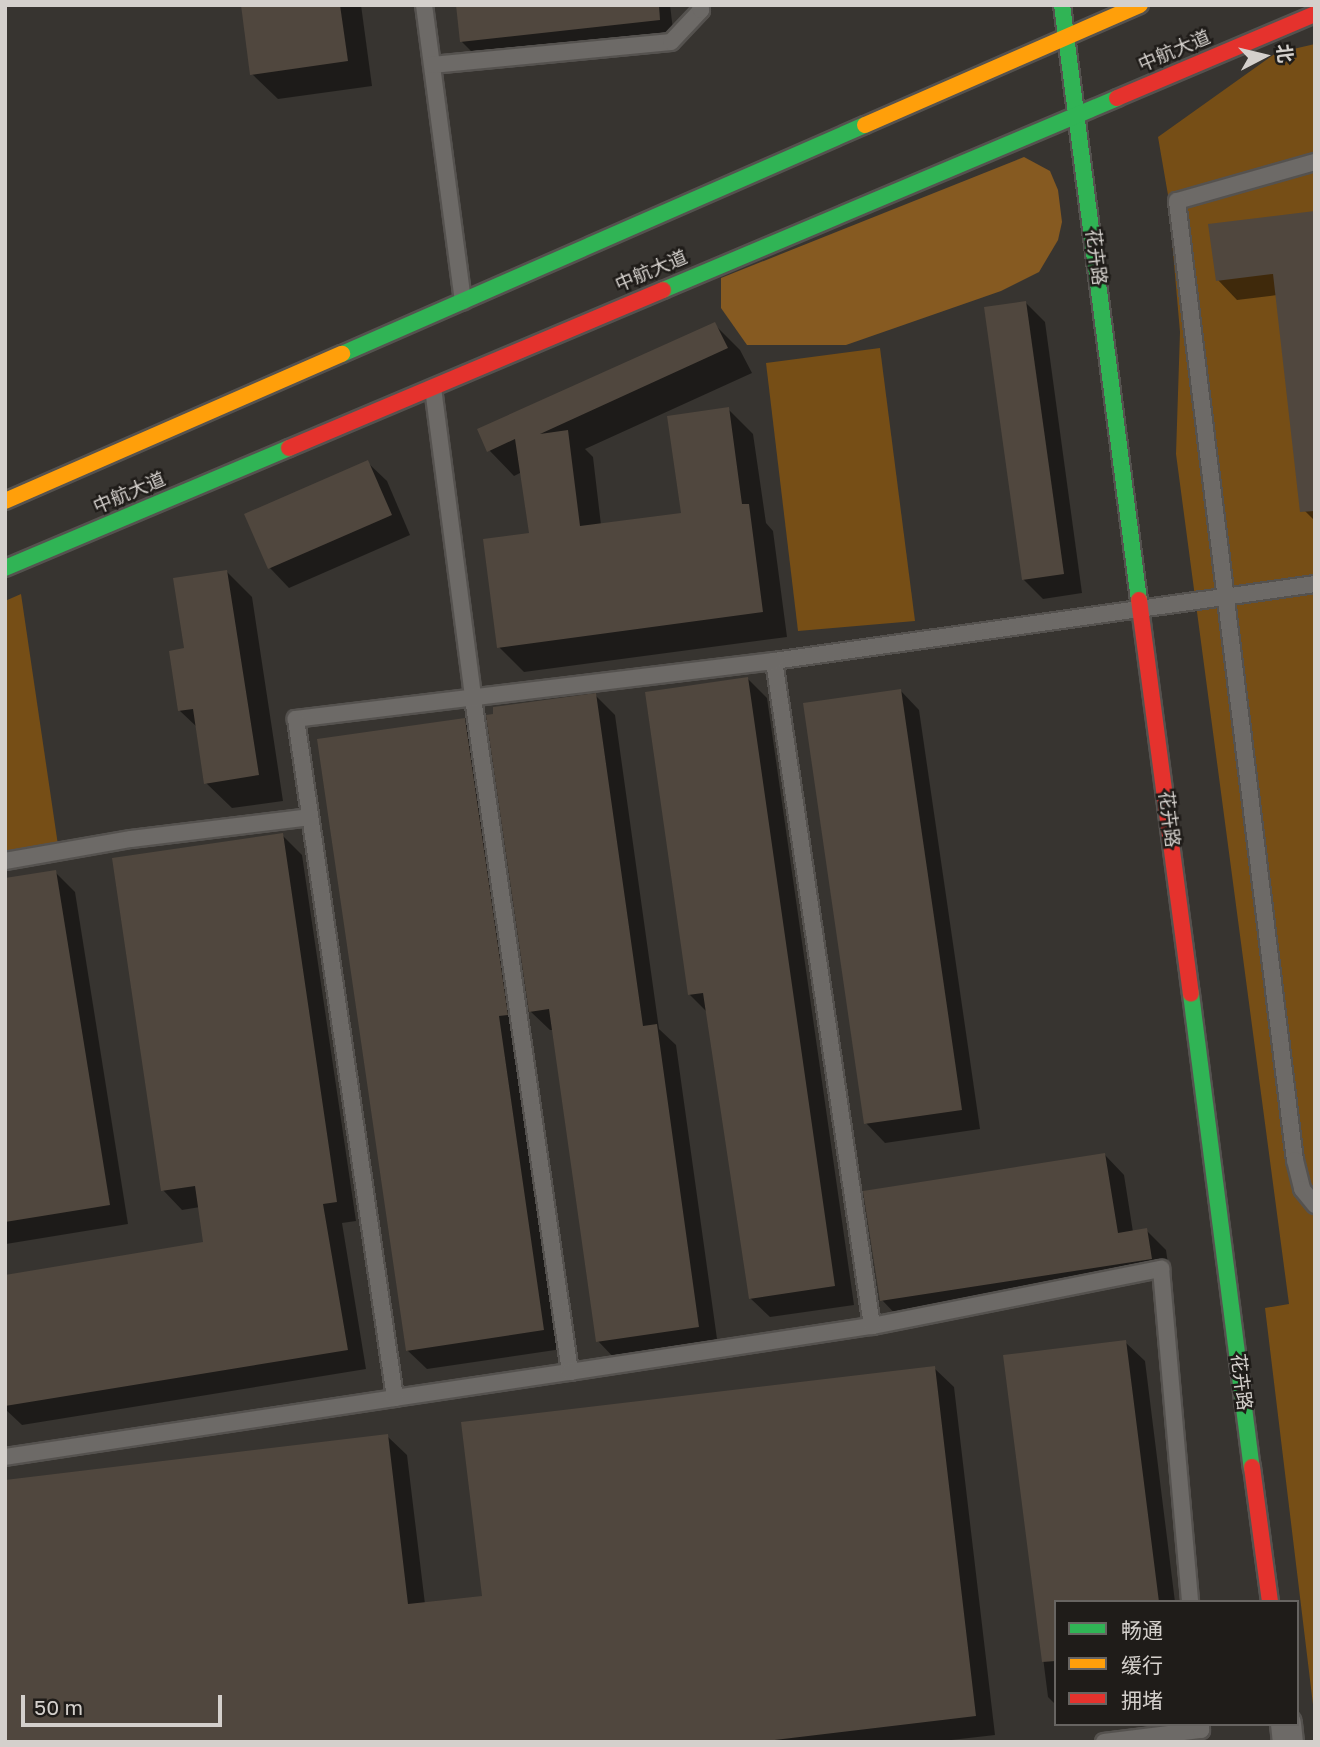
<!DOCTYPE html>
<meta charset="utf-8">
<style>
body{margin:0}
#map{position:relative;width:1320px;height:1747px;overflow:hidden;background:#373430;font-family:"Golos Text","Noto Sans SC",sans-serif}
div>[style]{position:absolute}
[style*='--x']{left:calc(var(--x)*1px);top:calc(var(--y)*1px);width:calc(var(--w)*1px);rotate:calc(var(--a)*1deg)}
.green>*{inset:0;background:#764e16}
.forest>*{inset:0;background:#865a21}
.shadow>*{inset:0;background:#0007}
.building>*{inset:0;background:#50473e}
.roads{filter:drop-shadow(2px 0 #55524f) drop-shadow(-2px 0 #55524f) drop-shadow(0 2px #55524f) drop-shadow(0 -2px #55524f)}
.lane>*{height:16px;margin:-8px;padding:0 8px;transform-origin:8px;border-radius:8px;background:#6d6a67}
.street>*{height:30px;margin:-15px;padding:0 15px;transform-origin:15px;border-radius:15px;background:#6d6a67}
.fast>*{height:16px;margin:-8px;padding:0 8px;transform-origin:8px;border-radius:8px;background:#30b455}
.slow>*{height:16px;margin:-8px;padding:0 8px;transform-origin:8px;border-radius:8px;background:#ff9f0a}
.jam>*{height:16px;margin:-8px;padding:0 8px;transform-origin:8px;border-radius:8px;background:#e5322d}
span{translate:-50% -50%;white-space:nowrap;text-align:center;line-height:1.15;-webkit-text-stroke:5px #1f1c19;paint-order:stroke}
.street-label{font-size:19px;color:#d4d0cc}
.frame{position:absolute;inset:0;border:7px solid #d4d0cc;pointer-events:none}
.legend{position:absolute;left:1054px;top:1600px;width:245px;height:126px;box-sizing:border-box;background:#1f1c19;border:2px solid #676461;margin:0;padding:9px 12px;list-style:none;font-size:21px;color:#d4d0cc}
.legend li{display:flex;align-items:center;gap:14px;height:35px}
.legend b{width:35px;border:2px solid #676461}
.north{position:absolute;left:1229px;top:21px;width:70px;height:70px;-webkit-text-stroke:5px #1f1c19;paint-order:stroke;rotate:83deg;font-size:19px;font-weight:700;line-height:28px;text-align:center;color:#d4d0cc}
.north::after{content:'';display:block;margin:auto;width:24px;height:32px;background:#d4d0cc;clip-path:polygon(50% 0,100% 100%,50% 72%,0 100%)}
.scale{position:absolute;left:21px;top:1695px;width:201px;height:32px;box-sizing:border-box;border:4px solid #d4d0cc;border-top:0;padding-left:9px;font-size:21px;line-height:24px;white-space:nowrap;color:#d4d0cc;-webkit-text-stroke:5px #1f1c19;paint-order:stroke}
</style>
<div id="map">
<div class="green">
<div style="clip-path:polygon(1315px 44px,1315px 1721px,1265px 1308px,1289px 1304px,1176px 454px,1180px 332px,1168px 195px,1158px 137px,1276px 53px)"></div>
<div style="clip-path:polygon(880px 348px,915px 621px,798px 631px,766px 363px)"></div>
<div style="clip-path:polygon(21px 594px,59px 852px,5px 861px,5px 601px)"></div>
</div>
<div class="forest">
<div style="clip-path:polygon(1024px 157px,1050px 171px,1058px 190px,1062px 222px,1058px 240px,1039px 272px,1001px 291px,846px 345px,747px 345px,721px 308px,721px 278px)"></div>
</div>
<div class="shadow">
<div style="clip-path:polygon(243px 5px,361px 5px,372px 86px,278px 99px,252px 74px)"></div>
<div style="clip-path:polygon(458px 5px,670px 5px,675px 46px,487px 67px,462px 42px)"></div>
<div style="clip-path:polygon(1315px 212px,1315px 521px,1302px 508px,1277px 295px,1237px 300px,1218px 280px)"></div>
<div style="clip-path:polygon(1026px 303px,1045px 322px,1082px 593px,1043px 599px,1023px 579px)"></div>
<div style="clip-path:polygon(715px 325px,740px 350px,752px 373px,585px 449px,593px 457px,601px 525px,683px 514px,728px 409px,753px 434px,766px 523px,773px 531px,787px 637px,524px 672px,499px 647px,531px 535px,522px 472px,514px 476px,489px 450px)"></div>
<div style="clip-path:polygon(367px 462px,387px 481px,410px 535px,289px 588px,270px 568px,246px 515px)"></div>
<div style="clip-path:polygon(226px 571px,252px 597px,283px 801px,232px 808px,206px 783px,198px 728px,180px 711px,186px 650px)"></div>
<div style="clip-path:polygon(748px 679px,767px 698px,854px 1305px,770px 1317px,750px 1298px,707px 1012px,689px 994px)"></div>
<div style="clip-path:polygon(900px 690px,919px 710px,980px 1129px,885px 1143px,866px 1123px)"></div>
<div style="clip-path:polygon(595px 695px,615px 715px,659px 1029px,676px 1045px,718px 1346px,617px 1361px,598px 1341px,554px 1030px,550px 1030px,530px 1011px)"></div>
<div style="clip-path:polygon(465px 720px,484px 739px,562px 1349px,427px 1369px,407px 1350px)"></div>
<div style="clip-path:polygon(282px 835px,302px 855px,356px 1221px,342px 1223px,366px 1369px,22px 1425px,5px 1409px,5px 1276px,205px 1243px,200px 1207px,182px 1210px,163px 1190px)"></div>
<div style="clip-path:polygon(55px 872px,75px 892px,128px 1224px,6px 1244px,5px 880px)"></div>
<div style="clip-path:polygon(1105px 1155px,1124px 1175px,1133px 1232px,1146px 1230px,1166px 1250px,1170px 1278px,901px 1320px,882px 1300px)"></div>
<div style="clip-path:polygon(1125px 1342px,1145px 1361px,1175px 1602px,1056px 1602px,1056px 1705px,1048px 1697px,1005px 1357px)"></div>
<div style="clip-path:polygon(934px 1368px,954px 1387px,995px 1735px,934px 1742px,5px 1742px,387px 1436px,407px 1455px,425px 1604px,484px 1597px)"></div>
</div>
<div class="building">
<div style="clip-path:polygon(241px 5px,340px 5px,348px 61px,250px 75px)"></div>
<div style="clip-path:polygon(456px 5px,659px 5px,660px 20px,460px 42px)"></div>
<div style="clip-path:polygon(1315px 211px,1315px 511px,1300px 512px,1273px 274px,1216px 281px,1208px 224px)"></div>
<div style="clip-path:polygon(1026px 301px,1064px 574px,1022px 580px,984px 307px)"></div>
<div style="clip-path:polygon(715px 322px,728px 348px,540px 434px,568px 430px,580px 526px,681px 513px,667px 416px,729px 407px,742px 504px,749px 504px,763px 612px,497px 648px,483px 539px,529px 533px,515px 439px,487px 452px,477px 429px)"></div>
<div style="clip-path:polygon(368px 460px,392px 515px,268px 569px,244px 514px)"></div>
<div style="clip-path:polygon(227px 570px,259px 775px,204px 784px,193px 709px,178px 711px,169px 651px,184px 648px,173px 578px)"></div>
<div style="clip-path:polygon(748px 677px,835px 1286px,749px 1299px,703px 993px,688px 995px,645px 692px)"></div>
<div style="clip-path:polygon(901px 689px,962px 1110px,864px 1124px,803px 703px)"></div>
<div style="clip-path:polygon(596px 693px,643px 1026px,657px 1024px,699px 1327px,596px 1342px,549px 1009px,529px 1012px,486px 715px,493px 714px,493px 707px)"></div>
<div style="clip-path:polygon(465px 718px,508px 1015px,499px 1016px,544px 1330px,406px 1351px,317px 739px)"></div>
<div style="clip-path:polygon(283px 833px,337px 1202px,323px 1204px,348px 1350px,5px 1406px,5px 1275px,203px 1242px,195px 1186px,161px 1191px,112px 858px)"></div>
<div style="clip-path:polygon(56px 870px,110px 1205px,5px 1222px,5px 878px)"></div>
<div style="clip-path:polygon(1105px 1153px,1118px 1233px,1147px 1228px,1152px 1259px,880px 1301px,863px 1191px)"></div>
<div style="clip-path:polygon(1126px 1340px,1159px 1602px,1056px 1602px,1056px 1661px,1042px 1662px,1003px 1355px)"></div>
<div style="clip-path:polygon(935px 1366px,976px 1716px,757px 1742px,5px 1742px,5px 1480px,388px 1434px,408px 1604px,482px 1596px,461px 1422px)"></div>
</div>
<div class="roads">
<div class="lane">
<div style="--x:424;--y:5;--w:299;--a:82.5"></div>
<div style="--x:432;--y:65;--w:240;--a:-5.5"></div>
<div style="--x:671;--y:42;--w:44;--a:-46.8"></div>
<div style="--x:701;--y:10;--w:5;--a:-101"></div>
<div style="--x:1315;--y:162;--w:143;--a:164.2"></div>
<div style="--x:1177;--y:201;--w:966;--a:82.99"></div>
<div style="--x:1295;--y:1160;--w:30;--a:76"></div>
<div style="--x:1302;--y:1189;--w:21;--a:51"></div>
<div style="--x:433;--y:388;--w:313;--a:82.6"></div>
<div style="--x:473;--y:698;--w:681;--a:81.81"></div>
<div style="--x:774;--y:661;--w:546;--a:-8.1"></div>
<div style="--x:5;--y:861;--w:128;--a:-9.9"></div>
<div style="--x:131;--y:839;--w:179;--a:-7"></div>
<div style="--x:872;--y:1326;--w:295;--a:-11.2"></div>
<div style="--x:1161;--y:1269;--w:334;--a:85"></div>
<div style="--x:5;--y:1457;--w:394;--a:-8.6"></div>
<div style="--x:395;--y:1398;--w:177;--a:-8.5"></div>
<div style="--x:570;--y:1372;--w:305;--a:-8.7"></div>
<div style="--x:872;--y:1326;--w:672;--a:-98.38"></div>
<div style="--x:774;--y:661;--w:482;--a:173.1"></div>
<div style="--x:296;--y:719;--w:686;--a:81.7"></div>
<div style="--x:1104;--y:1742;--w:98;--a:-7.1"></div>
<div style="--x:1201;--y:1730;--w:6;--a:-90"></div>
</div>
<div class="street">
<div style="--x:1286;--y:1724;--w:18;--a:84"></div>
</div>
<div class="fast">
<div style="--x:1062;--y:5;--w:600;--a:82.63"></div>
<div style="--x:663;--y:290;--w:493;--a:-22.9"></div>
<div style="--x:342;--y:354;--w:571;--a:-23.65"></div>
<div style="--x:5;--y:568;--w:308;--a:-22.9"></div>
<div style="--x:1191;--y:994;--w:477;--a:82.7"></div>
</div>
<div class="slow">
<div style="--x:865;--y:125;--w:300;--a:-23.6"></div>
<div style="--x:5;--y:501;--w:368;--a:-23.6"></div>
</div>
<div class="jam">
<div style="--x:1117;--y:98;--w:215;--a:-23"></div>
<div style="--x:289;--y:448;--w:406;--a:-22.9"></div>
<div style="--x:1139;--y:600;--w:397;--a:82.5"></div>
<div style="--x:1252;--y:1467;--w:136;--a:82.4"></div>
</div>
</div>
<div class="street-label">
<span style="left:1174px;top:50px;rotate:-23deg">中航大道</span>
<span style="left:1097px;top:257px;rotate:83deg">花卉路</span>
<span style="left:651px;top:270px;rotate:-23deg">中航大道</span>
<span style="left:129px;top:492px;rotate:-23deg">中航大道</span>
<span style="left:1170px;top:819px;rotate:83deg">花卉路</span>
<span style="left:1242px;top:1382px;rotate:83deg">花卉路</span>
</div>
<div class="frame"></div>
<ul class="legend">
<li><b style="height:9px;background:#30b455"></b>畅通</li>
<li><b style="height:9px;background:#ff9f0a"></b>缓行</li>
<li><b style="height:9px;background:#e5322d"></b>拥堵</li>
</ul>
<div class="north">北</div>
<div class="scale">50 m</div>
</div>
